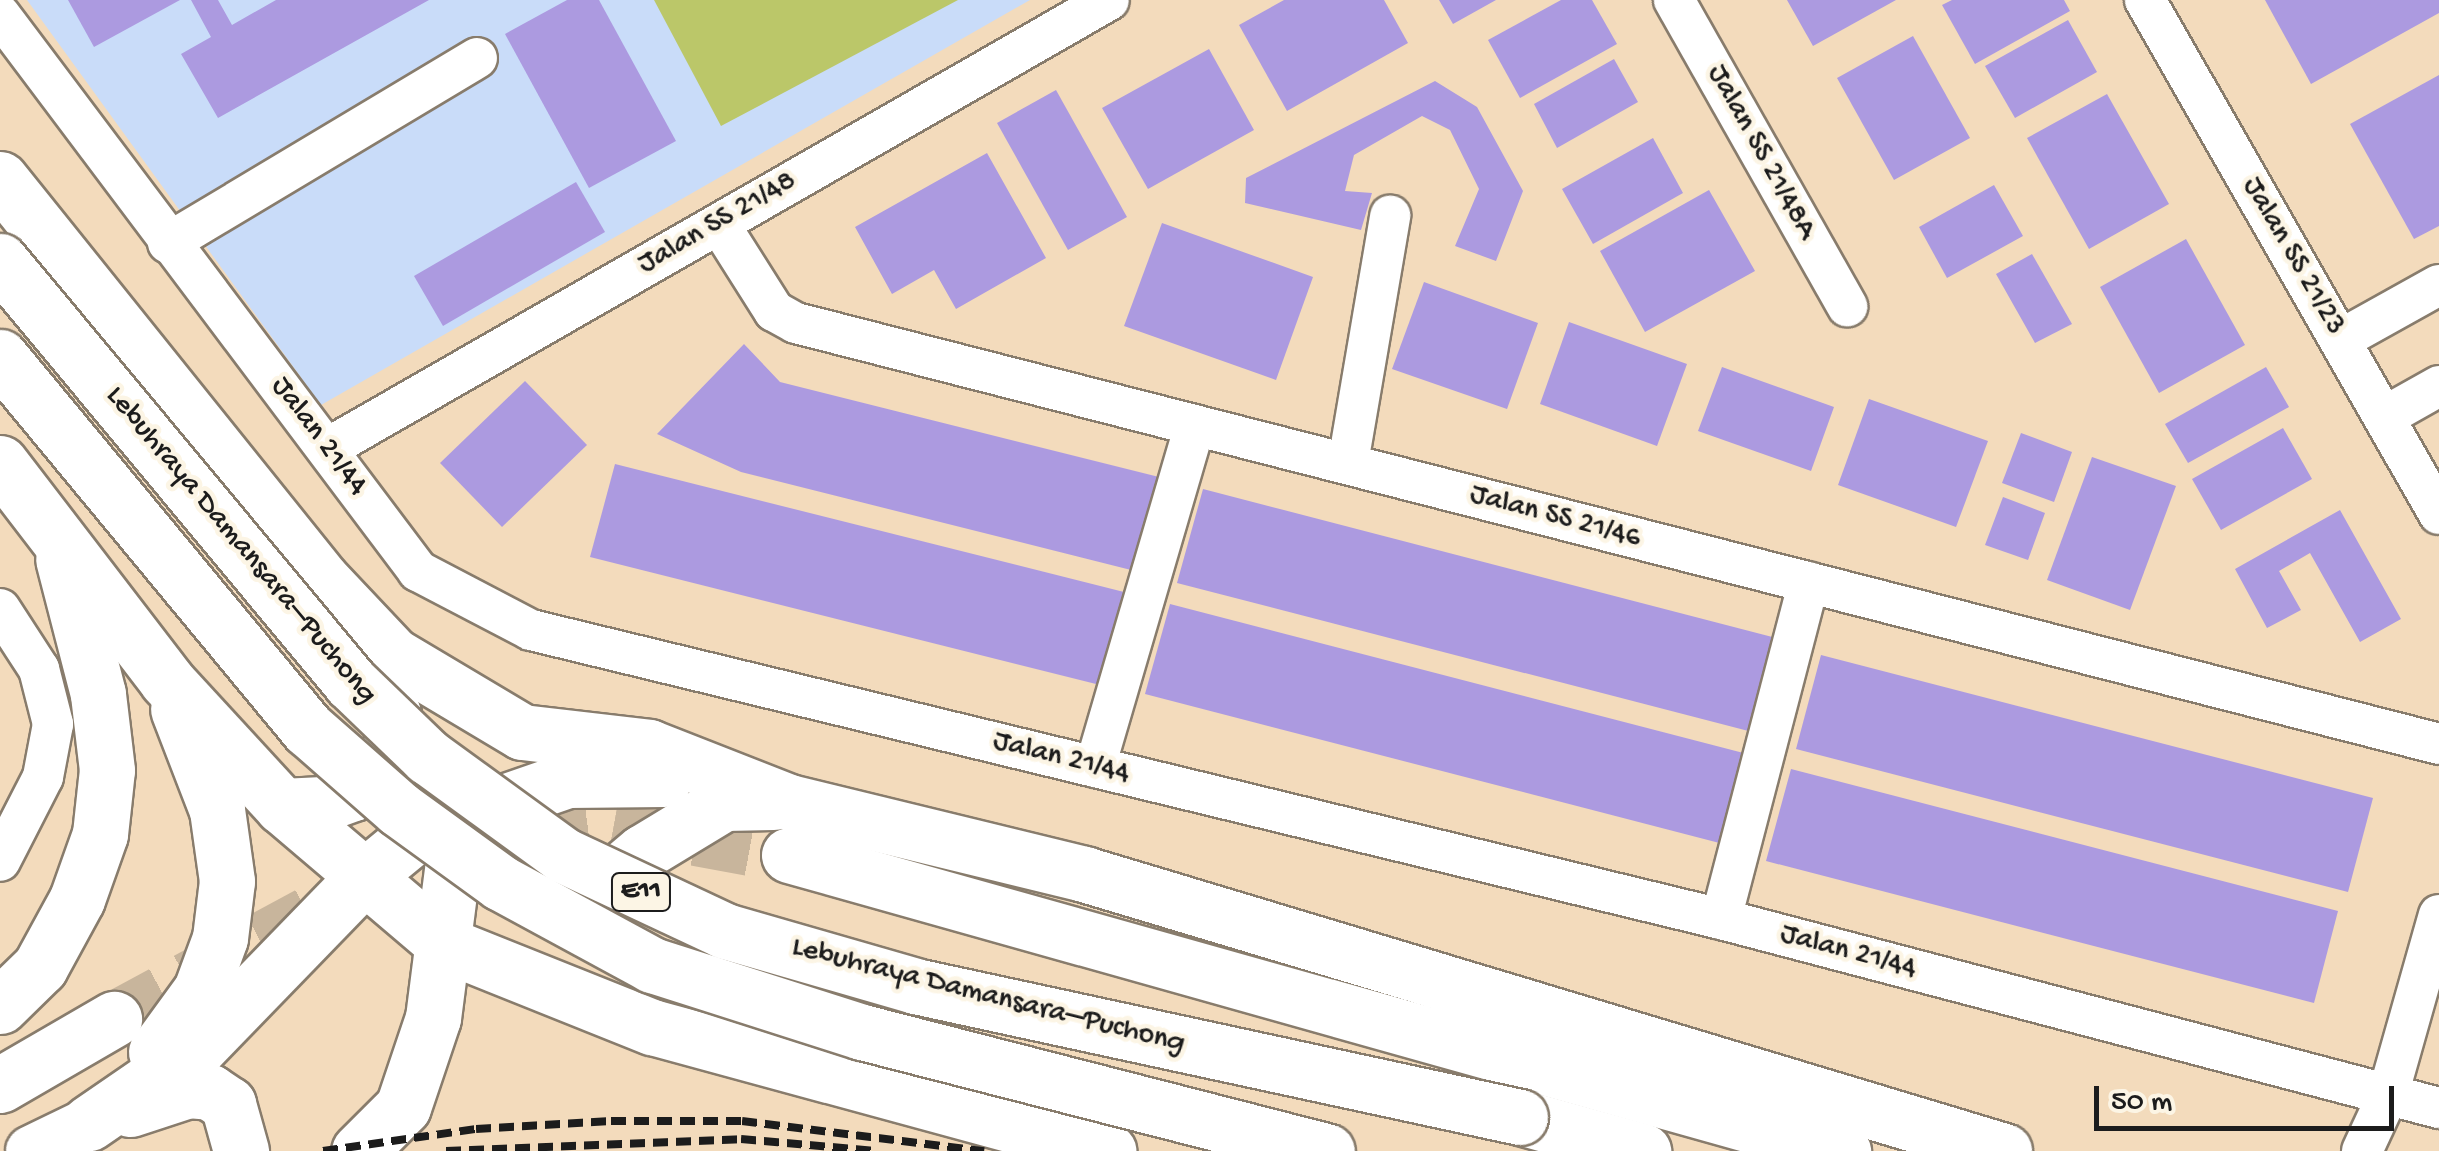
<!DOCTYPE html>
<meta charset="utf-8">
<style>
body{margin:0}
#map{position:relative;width:2439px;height:1151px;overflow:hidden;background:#f3dbbc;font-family:"Gochi Hand",sans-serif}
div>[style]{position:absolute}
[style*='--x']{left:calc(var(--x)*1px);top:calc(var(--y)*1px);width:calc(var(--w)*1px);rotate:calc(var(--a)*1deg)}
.built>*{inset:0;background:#c9dcf9}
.green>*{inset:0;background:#bbc769}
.building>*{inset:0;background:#ac9ae0}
.highway-tunnel>*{height:55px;margin-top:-27.5px;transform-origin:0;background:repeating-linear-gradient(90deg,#c8b59c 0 55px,transparent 0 83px)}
.roads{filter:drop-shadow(2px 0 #887c6c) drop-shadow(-2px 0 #887c6c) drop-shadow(0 2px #887c6c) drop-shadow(0 -2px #887c6c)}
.minor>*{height:40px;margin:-20px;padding:0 20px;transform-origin:20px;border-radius:20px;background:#fff}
.major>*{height:50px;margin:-25px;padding:0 25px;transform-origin:25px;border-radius:25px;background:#fff}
.highway>*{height:55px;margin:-27.5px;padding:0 27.5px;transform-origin:27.5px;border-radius:27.5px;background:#fff}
.rail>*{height:8px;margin-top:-4px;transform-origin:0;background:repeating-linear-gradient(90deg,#1c1c1c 0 15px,transparent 0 23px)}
.bridges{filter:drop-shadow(2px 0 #887c6c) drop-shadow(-2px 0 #887c6c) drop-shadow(0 2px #887c6c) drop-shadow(0 -2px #887c6c)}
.highway-bridge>*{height:55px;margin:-27.5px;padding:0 27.5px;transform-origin:27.5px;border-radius:27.5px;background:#fff}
span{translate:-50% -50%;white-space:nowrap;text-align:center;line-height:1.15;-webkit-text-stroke:9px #fcf5e5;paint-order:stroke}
.shield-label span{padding:2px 8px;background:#fcf5e5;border:2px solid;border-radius:8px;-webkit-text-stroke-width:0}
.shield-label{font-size:28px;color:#1c1c1c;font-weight:700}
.street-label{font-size:30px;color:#1c1c1c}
.scale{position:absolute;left:2094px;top:1086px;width:300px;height:45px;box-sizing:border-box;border:5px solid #1c1c1c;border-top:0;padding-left:12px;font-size:30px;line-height:35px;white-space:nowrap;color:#1c1c1c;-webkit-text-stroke:8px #fcf5e5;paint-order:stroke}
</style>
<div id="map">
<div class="built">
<div style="clip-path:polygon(27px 0,1030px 0,321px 405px)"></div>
</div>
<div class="green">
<div style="clip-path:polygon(654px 0,958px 0,721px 126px)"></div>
</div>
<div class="building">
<div style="clip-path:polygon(68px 0,180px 0,94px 47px)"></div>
<div style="clip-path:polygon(191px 0,218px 0,232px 25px,276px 0,429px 0,218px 118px,181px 54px,211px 37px)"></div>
<div style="clip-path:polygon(567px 0,599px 0,676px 141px,589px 188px,505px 34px)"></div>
<div style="clip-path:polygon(1284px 0,1384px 0,1408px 43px,1287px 111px,1239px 25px)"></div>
<div style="clip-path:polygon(1439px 0,1496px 0,1453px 24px)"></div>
<div style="clip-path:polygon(1561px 0,1592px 0,1617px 44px,1520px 98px,1488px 40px)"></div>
<div style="clip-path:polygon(1787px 0,1896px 0,1813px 46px)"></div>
<div style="clip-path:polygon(1952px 0,2064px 0,2070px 11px,1975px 64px,1942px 5px)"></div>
<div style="clip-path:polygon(2265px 0,2439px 0,2439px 13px,2311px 84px)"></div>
<div style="clip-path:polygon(2068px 20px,2097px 72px,2015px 118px,1985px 66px)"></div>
<div style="clip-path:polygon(1913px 36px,1970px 138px,1894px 180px,1837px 78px)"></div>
<div style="clip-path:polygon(1209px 49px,1254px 130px,1148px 189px,1102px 108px)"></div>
<div style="clip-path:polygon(1614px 59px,1638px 102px,1557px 148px,1534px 104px)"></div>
<div style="clip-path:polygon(2439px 75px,2439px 226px,2414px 239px,2350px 124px)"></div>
<div style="clip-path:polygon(1435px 81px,1477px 107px,1523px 191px,1496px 261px,1455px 246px,1479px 189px,1450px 130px,1422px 116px,1354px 155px,1345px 191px,1372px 193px,1361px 230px,1245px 203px,1246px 178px)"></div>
<div style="clip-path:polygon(1056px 90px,1127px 217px,1068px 250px,997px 123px)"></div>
<div style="clip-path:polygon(2107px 94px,2169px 204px,2089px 249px,2027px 138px)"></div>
<div style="clip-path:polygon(1653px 138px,1683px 193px,1593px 244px,1562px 189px)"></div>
<div style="clip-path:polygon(987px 153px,1046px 258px,956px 309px,934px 270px,892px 294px,855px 227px)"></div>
<div style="clip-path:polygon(576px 182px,605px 232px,443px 326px,414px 276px)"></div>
<div style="clip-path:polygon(1994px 185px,2023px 236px,1947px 278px,1919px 227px)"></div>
<div style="clip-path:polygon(1709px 190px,1755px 271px,1645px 332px,1600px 251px)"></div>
<div style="clip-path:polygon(1162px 223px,1313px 277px,1276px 380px,1124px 326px)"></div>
<div style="clip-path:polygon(2186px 239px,2245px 345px,2159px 393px,2100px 287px)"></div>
<div style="clip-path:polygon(2032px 254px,2072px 324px,2035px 343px,1996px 274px)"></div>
<div style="clip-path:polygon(1424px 282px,1538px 323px,1507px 409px,1392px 369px)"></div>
<div style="clip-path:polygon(1569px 322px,1687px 364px,1657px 446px,1540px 404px)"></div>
<div style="clip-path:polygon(744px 344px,780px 382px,1163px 478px,1139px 572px,741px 472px,657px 434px)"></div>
<div style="clip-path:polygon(1722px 367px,1834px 407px,1811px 471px,1698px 431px)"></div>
<div style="clip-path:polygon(2266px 367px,2289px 407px,2188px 463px,2165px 424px)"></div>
<div style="clip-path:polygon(525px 381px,587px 445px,502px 527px,440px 463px)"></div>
<div style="clip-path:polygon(1869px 399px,1988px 441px,1956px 527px,1838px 485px)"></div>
<div style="clip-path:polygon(2283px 428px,2312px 479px,2221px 530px,2192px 479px)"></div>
<div style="clip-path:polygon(2021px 433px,2072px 452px,2054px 502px,2002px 483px)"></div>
<div style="clip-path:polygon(2092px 457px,2176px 486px,2130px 610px,2047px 580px)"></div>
<div style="clip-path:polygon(615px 464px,1124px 592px,1100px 685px,590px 557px)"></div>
<div style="clip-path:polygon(1203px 489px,1784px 640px,1760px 734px,1177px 583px)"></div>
<div style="clip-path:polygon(2003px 497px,2045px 513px,2028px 560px,1985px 545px)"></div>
<div style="clip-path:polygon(2340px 510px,2401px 619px,2360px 642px,2310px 553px,2279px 571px,2301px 610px,2267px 628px,2235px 569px)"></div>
<div style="clip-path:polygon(1170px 604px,1755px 756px,1731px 846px,1145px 694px)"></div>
<div style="clip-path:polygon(1821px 655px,2373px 798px,2348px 892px,1796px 749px)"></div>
<div style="clip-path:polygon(1791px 769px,2338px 911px,2314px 1003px,1766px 861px)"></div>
</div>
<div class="highway-tunnel">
<div style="--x:418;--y:860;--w:36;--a:-24"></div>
<div style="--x:451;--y:845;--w:164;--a:-7.7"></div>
<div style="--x:614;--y:823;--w:178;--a:10.4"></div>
<div style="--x:114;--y:1019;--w:252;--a:-28.4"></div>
</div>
<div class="roads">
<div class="minor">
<div style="--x:1674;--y:0;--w:352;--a:60.5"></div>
<div style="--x:2145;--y:0;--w:592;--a:60.23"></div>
<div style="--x:0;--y:15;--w:696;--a:53.06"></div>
<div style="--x:418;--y:571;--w:127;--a:27.6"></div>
<div style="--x:531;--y:630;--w:1225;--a:13.65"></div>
<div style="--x:1721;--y:919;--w:742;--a:14.75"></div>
<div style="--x:719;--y:224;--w:103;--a:57.7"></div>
<div style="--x:774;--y:311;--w:25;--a:29"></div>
<div style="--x:796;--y:323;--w:1696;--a:14.37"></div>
<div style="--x:168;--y:243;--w:360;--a:-30.9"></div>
<div style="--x:2340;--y:340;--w:113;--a:-29.1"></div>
<div style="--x:2384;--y:417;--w:63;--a:-29.4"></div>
<div style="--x:328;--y:448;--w:900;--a:-29.84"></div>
<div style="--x:1348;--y:463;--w:251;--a:-80.3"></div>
<div style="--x:0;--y:609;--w:72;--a:57"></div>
<div style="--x:39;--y:669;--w:57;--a:75.7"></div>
<div style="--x:53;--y:724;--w:54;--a:100.7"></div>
<div style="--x:43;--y:777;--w:94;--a:117.1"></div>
<div style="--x:1095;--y:767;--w:356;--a:-73.7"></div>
<div style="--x:1721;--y:919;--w:348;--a:-75.4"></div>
<div style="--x:2362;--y:1151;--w:62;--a:-65.1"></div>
<div style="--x:2388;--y:1095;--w:187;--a:-74.2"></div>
</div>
<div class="major">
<div style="--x:31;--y:1151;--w:64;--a:-25.8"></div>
</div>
<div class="highway">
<div style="--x:0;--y:179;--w:514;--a:51.24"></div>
<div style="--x:322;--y:580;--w:103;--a:46.6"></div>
<div style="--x:393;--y:655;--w:150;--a:30.8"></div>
<div style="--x:522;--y:732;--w:128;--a:6.7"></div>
<div style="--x:649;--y:747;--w:150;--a:21.4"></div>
<div style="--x:789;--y:802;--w:304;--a:13.7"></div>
<div style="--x:1084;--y:874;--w:961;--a:16.76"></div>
<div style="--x:0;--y:463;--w:275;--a:52.5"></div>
<div style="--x:167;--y:681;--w:170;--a:47.4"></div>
<div style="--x:282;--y:806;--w:213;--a:40.4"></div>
<div style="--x:444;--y:944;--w:224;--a:21.8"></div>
<div style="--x:652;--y:1027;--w:473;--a:15.2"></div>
<div style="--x:282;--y:806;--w:41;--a:-2.8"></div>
<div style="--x:323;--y:804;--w:33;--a:-20"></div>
<div style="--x:354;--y:793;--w:33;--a:-39"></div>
<div style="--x:380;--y:772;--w:32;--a:-68"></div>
<div style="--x:392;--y:742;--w:28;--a:-88"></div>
<div style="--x:393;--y:714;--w:34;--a:-114"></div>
<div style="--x:789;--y:855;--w:1095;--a:15.69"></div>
<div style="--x:603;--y:921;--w:45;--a:-77.2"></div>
<div style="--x:613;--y:877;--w:39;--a:-40"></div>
<div style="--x:643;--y:852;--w:95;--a:-31.2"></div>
<div style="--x:724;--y:803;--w:49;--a:-1.2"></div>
<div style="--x:0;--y:1006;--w:56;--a:-44.3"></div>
<div style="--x:40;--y:967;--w:77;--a:-61.4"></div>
<div style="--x:77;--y:899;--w:69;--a:-70.5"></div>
<div style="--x:100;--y:834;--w:64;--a:-83.8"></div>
<div style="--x:107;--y:770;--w:77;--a:-96.8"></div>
<div style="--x:98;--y:694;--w:139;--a:-104.5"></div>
<div style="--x:156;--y:1052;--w:77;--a:-54"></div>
<div style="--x:201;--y:990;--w:55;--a:-69.9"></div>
<div style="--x:220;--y:938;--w:57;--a:-83"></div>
<div style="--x:227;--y:881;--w:72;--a:-98"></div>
<div style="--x:217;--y:810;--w:108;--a:-111.1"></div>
<div style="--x:0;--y:1085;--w:132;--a:-30.1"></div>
<div style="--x:130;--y:1109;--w:61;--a:-18.1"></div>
<div style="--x:188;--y:1090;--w:22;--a:5"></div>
<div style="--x:210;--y:1092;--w:22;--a:34"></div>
<div style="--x:228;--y:1104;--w:49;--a:74.5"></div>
<div style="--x:1520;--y:1117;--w:128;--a:15.5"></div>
<div style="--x:89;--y:1123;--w:132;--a:-34.5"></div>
<div style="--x:198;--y:1048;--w:237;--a:-45.9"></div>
<div style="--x:363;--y:878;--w:74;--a:-39.5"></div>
<div style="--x:420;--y:831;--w:156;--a:-19.1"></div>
<div style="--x:567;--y:780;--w:97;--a:-0.6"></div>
<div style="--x:359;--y:1151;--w:62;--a:-45"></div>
<div style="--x:403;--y:1107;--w:94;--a:-71.4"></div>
<div style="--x:433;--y:1018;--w:158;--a:-82.7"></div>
<div style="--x:453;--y:861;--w:55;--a:-93.1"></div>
</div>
</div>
<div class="rail">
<div style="--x:323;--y:1151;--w:155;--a:-8.2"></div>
<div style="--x:476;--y:1129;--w:135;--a:-3.4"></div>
<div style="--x:611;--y:1121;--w:131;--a:0"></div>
<div style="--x:742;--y:1121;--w:244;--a:7.1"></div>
<div style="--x:446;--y:1151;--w:295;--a:-2.3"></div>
<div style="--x:741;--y:1139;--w:135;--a:5.1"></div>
</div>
<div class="bridges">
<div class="highway-bridge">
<div style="--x:0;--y:261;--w:549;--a:50.25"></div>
<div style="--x:351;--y:683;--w:107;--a:43.9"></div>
<div style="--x:428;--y:757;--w:167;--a:36"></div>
<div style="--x:563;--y:855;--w:179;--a:25.1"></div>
<div style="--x:725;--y:931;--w:198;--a:16.1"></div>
<div style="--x:915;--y:986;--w:619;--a:12.22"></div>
<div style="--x:0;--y:357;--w:483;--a:50.4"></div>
<div style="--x:308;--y:729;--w:121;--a:41.3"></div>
<div style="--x:399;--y:809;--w:126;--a:36"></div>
<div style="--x:501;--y:883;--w:172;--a:28.5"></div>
<div style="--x:652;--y:965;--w:220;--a:17.7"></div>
<div style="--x:862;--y:1032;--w:480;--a:14.4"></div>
</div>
</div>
<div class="shield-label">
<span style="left:641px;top:892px">E11</span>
</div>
<div class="street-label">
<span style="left:1760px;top:153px;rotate:61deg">Jalan SS 21/48A</span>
<span style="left:718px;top:224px;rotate:-30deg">Jalan SS 21/48</span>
<span style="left:2292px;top:257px;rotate:60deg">Jalan SS 21/23</span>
<span style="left:318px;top:437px;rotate:53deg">Jalan 21/44</span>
<span style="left:1555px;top:518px;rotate:15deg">Jalan SS 21/46</span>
<span style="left:240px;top:546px;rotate:50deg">Lebuhraya Damansara–Puchong</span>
<span style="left:1061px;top:759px;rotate:14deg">Jalan 21/44</span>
<span style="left:1848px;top:953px;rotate:15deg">Jalan 21/44</span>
<span style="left:988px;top:997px;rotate:14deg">Lebuhraya Damansara–Puchong</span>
</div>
<div class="scale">50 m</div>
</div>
